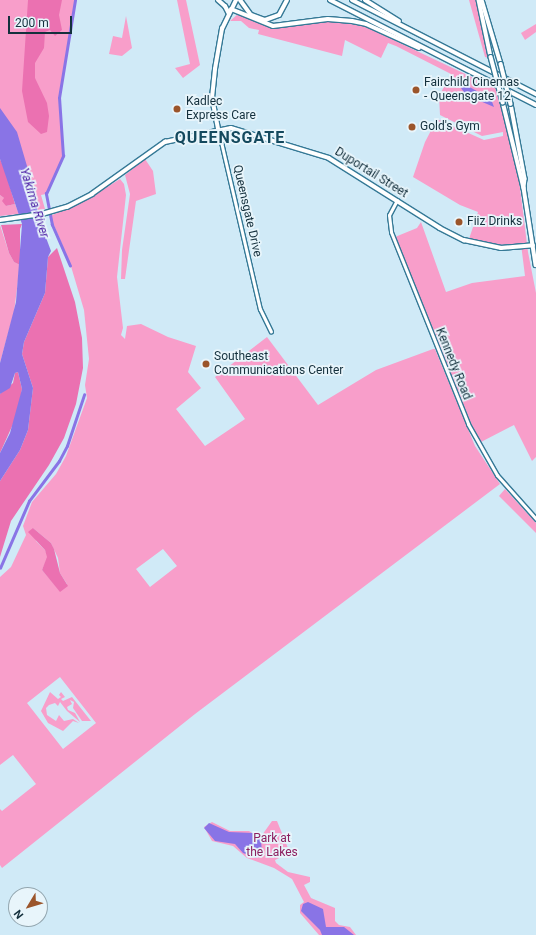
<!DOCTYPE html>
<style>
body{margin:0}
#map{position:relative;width:536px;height:935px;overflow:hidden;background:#d0eaf7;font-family:Roboto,sans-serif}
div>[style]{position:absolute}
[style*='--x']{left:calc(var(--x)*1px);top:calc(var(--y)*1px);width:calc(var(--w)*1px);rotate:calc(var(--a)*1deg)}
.green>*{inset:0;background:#f89eca}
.forest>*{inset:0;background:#eb71b1}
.water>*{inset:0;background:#8974e6}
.canal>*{height:2.5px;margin:-1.25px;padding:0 1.25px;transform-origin:1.25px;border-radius:1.25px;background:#8974e6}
.roads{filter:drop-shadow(1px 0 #357996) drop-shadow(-1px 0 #357996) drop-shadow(0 1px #357996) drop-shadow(0 -1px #357996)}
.secondary>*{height:3px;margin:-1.5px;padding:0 1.5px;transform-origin:1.5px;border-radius:1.5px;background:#fff}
.primary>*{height:3.5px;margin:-1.75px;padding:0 1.75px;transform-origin:1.75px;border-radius:1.75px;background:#fff}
.highway>*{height:4px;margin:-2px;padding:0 2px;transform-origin:2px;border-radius:2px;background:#fff}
.bridges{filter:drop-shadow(1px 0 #357996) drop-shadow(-1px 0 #357996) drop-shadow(0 1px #357996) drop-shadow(0 -1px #357996)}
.primary-bridge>*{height:3.5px;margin:-1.75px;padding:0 1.75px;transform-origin:1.75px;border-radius:1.75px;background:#fff}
.dots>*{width:11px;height:11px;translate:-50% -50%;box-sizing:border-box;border:2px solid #e8f5fb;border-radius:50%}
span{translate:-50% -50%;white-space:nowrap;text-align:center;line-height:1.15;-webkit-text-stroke:3.5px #e8f5fb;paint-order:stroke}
.poi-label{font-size:12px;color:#14303d}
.left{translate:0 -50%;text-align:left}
.street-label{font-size:12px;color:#14303d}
.park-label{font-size:12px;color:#8d2060}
.water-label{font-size:13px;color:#4b1ea5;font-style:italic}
.district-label{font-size:16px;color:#14495e;font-weight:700;letter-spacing:1px}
.north{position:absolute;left:8px;top:887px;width:40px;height:40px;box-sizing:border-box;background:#e8f5fb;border:1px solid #93a6af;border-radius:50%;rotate:232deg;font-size:11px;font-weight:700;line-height:16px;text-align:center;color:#14303d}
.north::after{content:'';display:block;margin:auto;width:14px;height:18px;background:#9b552b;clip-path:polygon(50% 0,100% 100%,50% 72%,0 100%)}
.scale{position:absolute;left:8px;top:16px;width:64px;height:18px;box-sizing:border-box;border:2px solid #14303d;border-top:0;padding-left:5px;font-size:12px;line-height:14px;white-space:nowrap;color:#14303d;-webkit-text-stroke:3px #e8f5fb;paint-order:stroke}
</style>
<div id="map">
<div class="green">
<div style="clip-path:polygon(0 0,75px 0,59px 98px,63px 156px,46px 194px,41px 195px,45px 209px,38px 210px,0 117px)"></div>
<div style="clip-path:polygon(177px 0,186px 0,200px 65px,183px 78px,175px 68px,190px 64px)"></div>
<div style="clip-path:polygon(469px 0,477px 0,490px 58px,485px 57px)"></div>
<div style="clip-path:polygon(238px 14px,272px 28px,330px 21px,364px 26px,497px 89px,519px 180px,528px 252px,536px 293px,536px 457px,532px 461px,514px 425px,479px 443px,395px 237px,417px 228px,421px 222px,446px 292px,472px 283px,525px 276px,521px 244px,496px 245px,469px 239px,478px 212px,460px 205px,413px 177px,425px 142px,437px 119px,484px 140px,503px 136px,503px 132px,482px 136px,440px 115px,439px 96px,451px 74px,396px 46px,388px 43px,381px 58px,345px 40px,342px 56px,258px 34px,259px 30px,249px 28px,241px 21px,230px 21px)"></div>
<div style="clip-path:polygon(126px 16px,132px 48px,122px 56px,109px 54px,113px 36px,122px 38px)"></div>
<div style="clip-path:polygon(536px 24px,536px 32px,525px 40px,521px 33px)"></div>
<div style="clip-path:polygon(145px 159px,153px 171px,156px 194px,136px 201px,125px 279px,121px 279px,122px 250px,130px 194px,125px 175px)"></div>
<div style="clip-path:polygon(evenodd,120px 179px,124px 184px,126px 195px,117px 277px,123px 328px,121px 335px,125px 339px,127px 326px,141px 324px,168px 337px,196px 346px,188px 372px,201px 388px,176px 409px,205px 446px,245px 419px,215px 377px,267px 337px,318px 405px,376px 370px,433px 349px,435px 349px,475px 446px,500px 484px,195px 714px,2px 868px,0 865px,0 809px,2px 811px,36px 784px,13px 755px,0 765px,0 577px,11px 567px,26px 535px,23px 526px,32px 502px,56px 474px,66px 456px,87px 398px,85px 385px,89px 359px,84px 310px,70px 263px,50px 216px,88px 199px,120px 179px,33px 528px,51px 543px,58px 558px,60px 573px,67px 584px,60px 591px,42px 570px,48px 557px,45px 550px,36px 541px,33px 528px,120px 179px,163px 549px,177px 566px,150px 587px,136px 569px,163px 549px,120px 179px,60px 677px,96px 723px,63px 749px,27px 703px,60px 677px)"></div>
<div style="clip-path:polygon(0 195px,4px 198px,6px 206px,15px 204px,19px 214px,0 216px)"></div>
<div style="clip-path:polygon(0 225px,9px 253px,14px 262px,20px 265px,14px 312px,0 363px)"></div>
<div style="clip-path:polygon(505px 489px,536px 523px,536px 533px,499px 496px)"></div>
<div style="clip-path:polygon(50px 692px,58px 699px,61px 697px,59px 695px,61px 692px,65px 697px,61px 699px,63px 701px,72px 697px,91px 721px,82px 721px,73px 708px,74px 702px,70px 700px,72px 704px,67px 707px,68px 710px,75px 713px,80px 722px,67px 711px,60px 702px,58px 706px,55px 703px,49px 705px,46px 708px,47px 715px,56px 721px,59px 715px,64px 721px,73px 719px,79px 723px,73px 721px,63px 731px,48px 723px,41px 711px)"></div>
<div style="clip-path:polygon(272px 821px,277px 821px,290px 853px,275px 860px,276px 863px,288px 872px,310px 877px,310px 882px,304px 885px,311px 898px,335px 908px,335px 921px,339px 925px,350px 927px,356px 935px,319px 935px,300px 913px,300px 905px,304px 902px,292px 879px,274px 868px,247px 858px,233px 846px,212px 841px,204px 827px,212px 822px,230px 831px,249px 831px,260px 838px)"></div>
</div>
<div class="forest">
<div style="clip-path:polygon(28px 0,62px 0,59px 15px,62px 30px,55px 36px,50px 30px,45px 32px,44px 48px,35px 63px,35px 78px,47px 103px,49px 116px,47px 132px,41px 134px,28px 122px,22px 91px)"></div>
<div style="clip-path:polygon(0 159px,5px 170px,15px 204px,6px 206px,2px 201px,4px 198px,0 195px)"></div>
<div style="clip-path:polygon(22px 224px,20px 229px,20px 265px,14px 262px,9px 253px,1px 225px)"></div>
<div style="clip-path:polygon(57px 248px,75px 302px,82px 338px,83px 368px,76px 404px,64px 438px,49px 465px,11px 521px,0 557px,0 481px,20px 450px,28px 430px,32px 396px,33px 388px,22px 354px,24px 342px,45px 293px,48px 257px)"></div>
<div style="clip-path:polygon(18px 372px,22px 389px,18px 413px,0 453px,0 394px,13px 383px,15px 373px)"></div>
<div style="clip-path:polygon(33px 528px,51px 543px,54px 549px,60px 573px,68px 586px,60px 592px,42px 570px,47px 557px,45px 550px,28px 532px)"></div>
</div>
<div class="water">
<div style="clip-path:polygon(466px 85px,491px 99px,494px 107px,466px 95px,461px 88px)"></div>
<div style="clip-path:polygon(0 108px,17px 132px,32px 183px,39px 219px,51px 251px,48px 257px,45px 293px,24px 342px,22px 354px,33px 388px,28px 430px,20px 450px,0 481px,0 453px,10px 433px,22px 389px,18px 372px,15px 373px,10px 388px,0 394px,0 363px,16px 302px,22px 224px,0 159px)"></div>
<div style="clip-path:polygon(209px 823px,229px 832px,253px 833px,261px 839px,262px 854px,256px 858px,243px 853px,235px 844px,215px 841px,204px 828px)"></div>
<div style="clip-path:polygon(308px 902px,323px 909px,326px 927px,344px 927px,354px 935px,322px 935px,320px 930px,301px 911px,303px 904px)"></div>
</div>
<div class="canal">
<div style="--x:70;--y:266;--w:45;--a:-113.7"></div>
<div style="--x:52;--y:225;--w:32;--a:-101"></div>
<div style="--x:46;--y:194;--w:42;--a:-65.9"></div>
<div style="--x:63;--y:156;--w:58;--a:-93.9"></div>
<div style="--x:59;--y:98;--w:99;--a:-80.7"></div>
<div style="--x:0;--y:568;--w:73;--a:-66.6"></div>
<div style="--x:29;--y:501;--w:50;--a:-53.1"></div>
<div style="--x:59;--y:461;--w:17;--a:-62"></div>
<div style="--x:67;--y:446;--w:54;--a:-71.6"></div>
</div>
<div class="roads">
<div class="secondary">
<div style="--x:218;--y:129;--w:185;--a:76.9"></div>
<div style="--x:260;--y:309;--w:25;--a:64"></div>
<div style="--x:397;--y:200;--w:17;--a:118"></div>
<div style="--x:389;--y:215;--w:17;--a:83"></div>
<div style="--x:391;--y:232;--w:207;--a:68.1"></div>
<div style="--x:468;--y:424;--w:59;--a:60.4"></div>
<div style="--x:497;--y:475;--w:59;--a:48.4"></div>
</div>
<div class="primary">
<div style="--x:479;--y:0;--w:58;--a:78.1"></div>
<div style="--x:482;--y:0;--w:67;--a:73.5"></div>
<div style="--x:503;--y:102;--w:89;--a:76.3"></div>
<div style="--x:524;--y:188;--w:78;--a:81.1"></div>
<div style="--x:511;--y:104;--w:76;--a:79.4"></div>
<div style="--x:525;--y:179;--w:8;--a:97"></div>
<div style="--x:218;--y:129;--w:32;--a:-101"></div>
<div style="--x:212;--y:98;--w:29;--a:-84"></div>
<div style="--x:215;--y:69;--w:41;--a:-80.1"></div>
<div style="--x:222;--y:29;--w:32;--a:-64"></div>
<div style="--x:0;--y:220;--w:42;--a:-8.1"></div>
<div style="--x:42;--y:214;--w:26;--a:-16"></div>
<div style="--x:67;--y:207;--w:28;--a:-27"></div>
<div style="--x:92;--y:194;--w:90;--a:-35.5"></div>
<div style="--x:165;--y:142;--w:67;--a:-12"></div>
<div style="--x:231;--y:128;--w:102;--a:17"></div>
<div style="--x:329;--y:158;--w:131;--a:32.2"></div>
<div style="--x:440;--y:228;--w:27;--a:27"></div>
<div style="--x:464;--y:240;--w:38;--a:12"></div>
<div style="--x:501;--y:248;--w:32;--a:-5"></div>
</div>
<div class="highway">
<div style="--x:218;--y:0;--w:9;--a:41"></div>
<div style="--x:225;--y:6;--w:9;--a:63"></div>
<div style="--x:240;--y:0;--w:19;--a:54"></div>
<div style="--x:251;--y:15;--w:15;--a:20"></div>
<div style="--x:265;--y:20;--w:15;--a:-20"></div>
<div style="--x:279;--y:15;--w:17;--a:-62"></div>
<div style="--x:330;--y:0;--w:231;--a:27"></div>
<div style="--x:352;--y:0;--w:207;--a:27.1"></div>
<div style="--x:365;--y:0;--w:40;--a:32"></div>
<div style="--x:231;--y:9;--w:45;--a:22"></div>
<div style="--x:273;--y:26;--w:55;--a:-7.3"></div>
<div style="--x:328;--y:19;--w:24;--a:5"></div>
<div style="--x:352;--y:21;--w:14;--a:12"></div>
<div style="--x:366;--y:24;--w:58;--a:24.4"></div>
</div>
</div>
<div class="bridges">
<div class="primary-bridge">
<div style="--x:491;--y:57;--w:47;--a:75.1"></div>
<div style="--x:501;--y:64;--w:41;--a:76"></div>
</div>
</div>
<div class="dots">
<div style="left:416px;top:90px;background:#9b552b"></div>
<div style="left:177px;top:109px;background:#9b552b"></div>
<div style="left:412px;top:127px;background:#9b552b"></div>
<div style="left:459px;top:222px;background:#9b552b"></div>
<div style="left:206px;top:364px;background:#9b552b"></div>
</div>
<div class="poi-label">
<span class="left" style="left:424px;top:90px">Fairchild Cinemas<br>- Queensgate 12</span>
<span class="left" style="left:186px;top:109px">Kadlec<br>Express Care</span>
<span class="left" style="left:420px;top:127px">Gold's Gym</span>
<span class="left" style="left:467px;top:222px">Fiiz Drinks</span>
<span class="left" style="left:214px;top:364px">Southeast<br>Communications Center</span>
</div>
<div class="street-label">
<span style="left:371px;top:173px;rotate:32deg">Duportail Street</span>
<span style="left:247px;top:211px;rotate:77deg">Queensgate Drive</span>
<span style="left:453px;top:364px;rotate:68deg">Kennedy Road</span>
</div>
<div class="park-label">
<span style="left:272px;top:846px">Park at<br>the Lakes</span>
</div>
<div class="water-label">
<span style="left:34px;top:203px;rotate:73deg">Yakima River</span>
</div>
<div class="district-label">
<span style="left:230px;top:138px">QUEENSGATE</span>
</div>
<div class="north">N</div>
<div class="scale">200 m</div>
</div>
